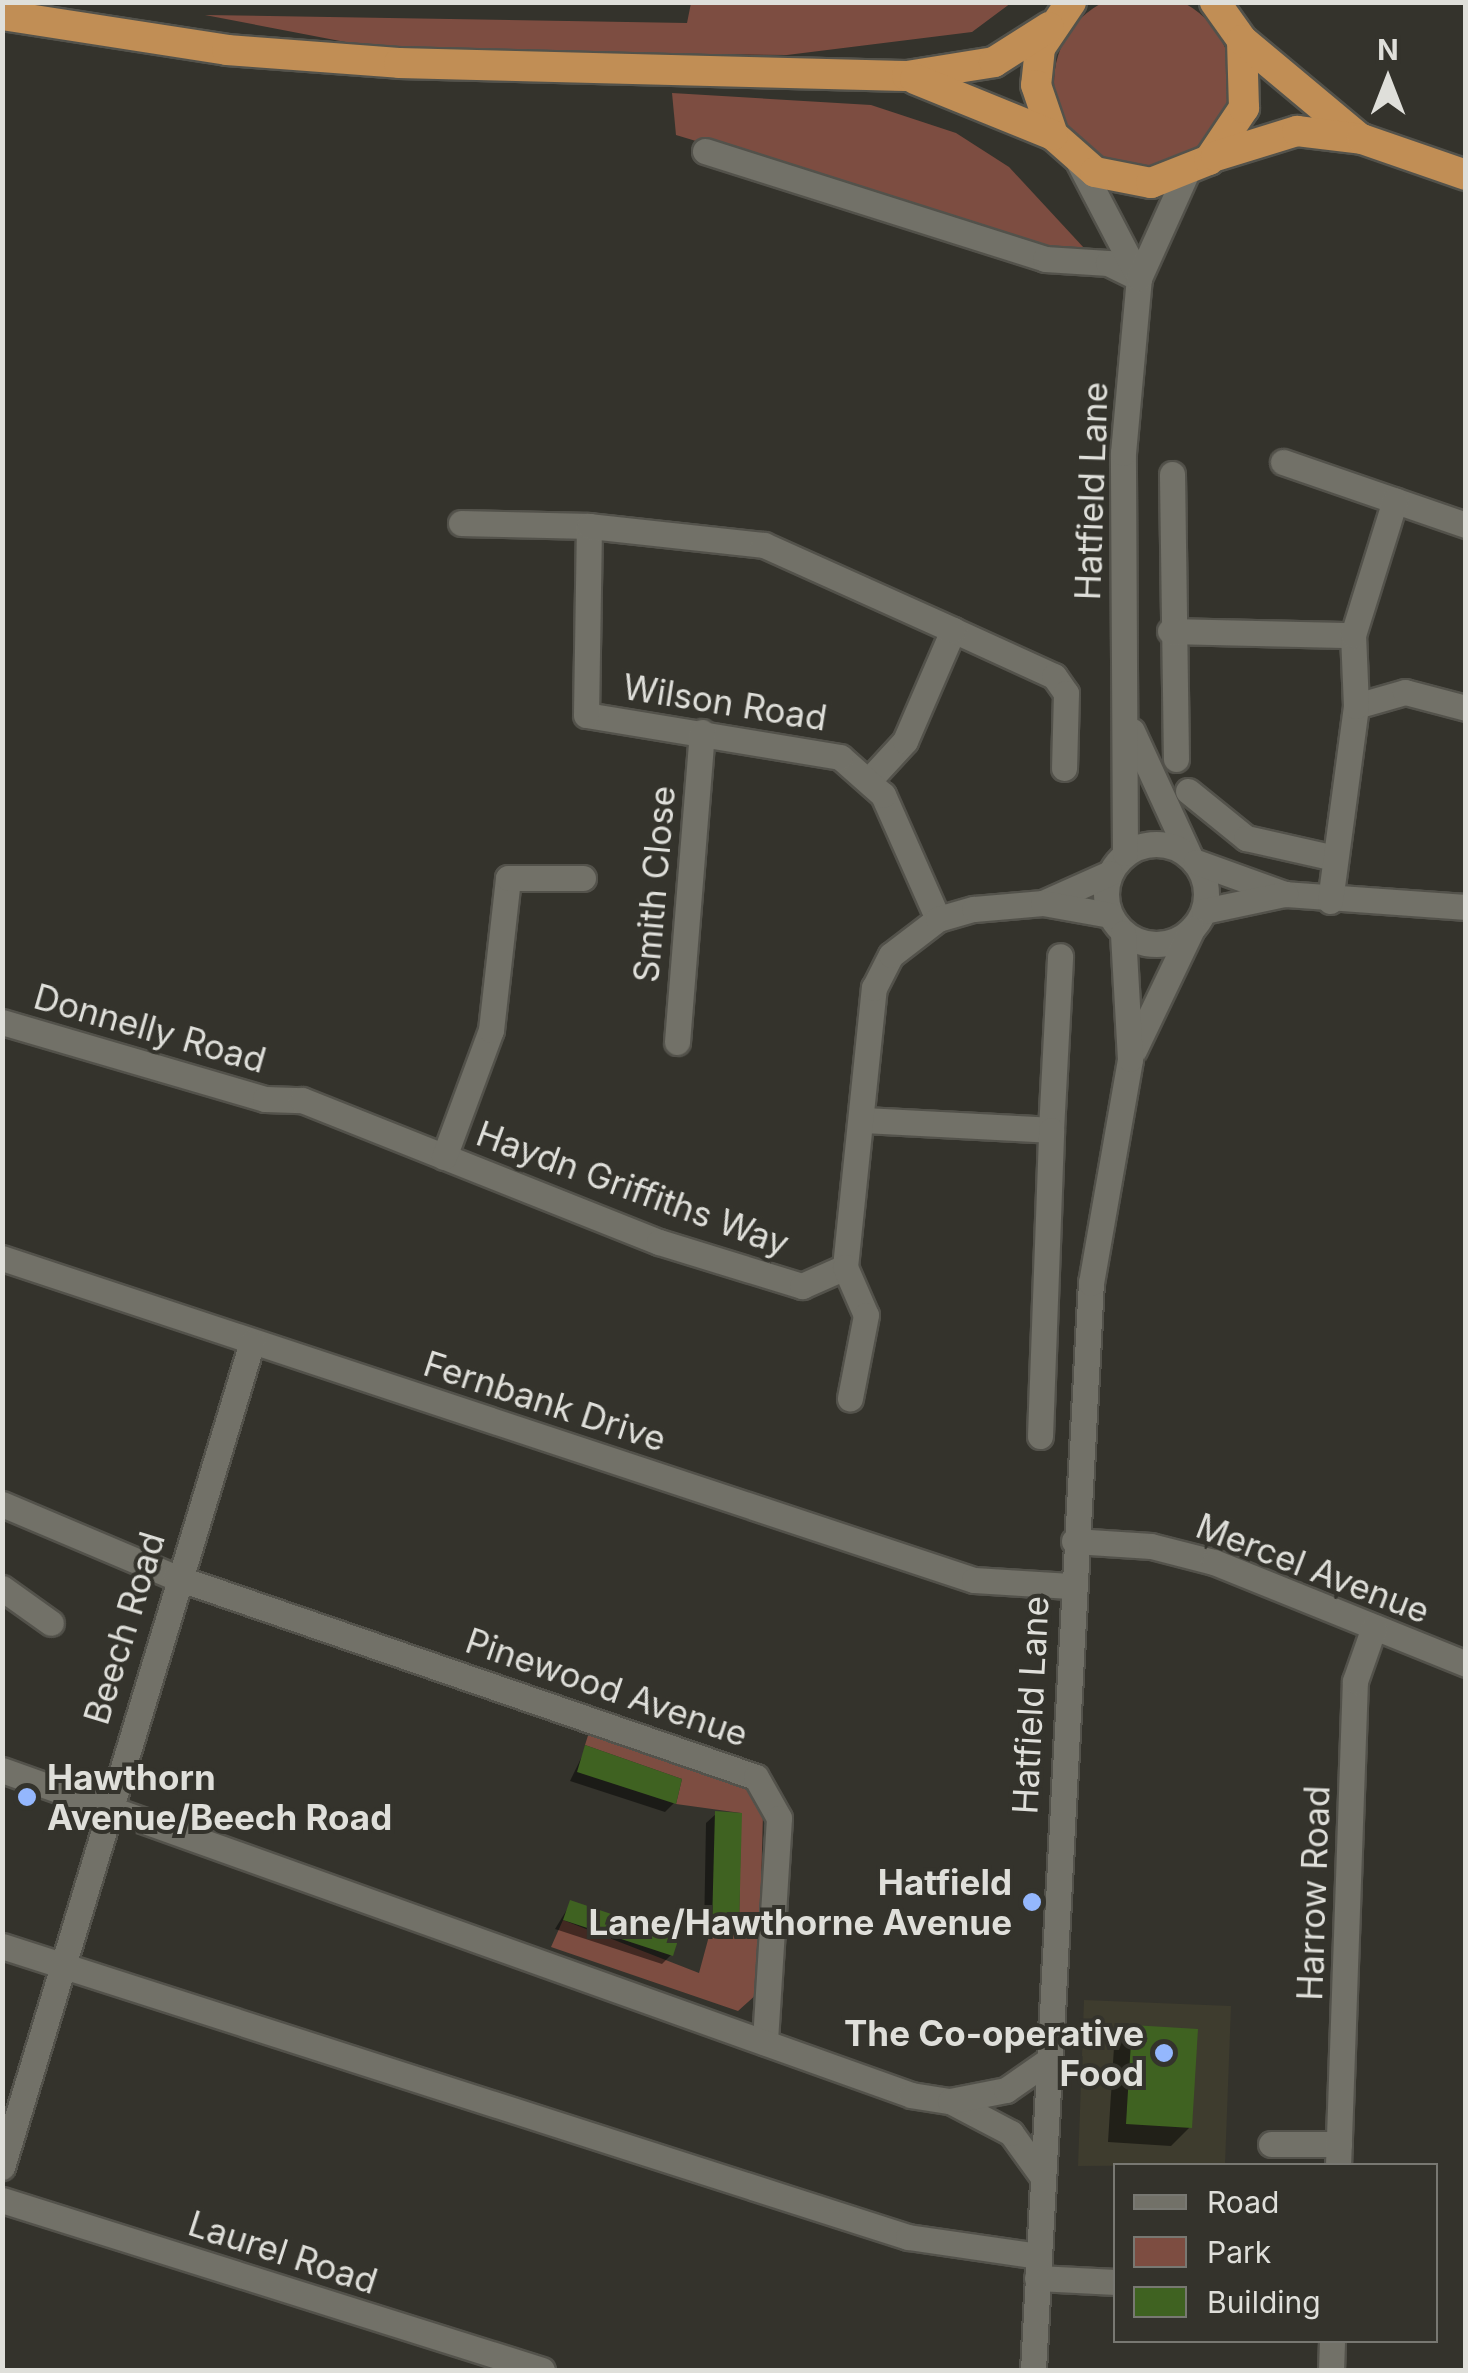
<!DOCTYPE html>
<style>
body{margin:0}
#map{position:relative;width:1468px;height:2373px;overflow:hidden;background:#34332c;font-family:Inter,sans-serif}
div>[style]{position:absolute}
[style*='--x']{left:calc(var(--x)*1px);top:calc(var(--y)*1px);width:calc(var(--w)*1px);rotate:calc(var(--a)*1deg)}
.built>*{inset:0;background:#3e3c2e}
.green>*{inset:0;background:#7d4d41}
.round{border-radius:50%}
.shadow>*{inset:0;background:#0007}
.building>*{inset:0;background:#3f6221}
.roads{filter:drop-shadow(2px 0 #53524b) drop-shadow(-2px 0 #53524b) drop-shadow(0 2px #53524b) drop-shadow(0 -2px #53524b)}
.minor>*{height:25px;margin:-12.5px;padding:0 12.5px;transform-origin:12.5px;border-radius:12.5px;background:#727168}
.minor>.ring{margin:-12.5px;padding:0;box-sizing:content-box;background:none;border:25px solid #727168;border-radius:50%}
.highway>*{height:30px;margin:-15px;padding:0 15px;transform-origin:15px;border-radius:15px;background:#c18e55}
.dots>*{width:28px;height:28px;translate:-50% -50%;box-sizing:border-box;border:5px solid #34332c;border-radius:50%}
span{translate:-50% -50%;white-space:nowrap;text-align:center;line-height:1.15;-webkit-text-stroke:8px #34332c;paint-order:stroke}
.street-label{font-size:35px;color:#dfdfda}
.poi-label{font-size:35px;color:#dfdfda;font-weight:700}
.left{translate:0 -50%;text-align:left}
.right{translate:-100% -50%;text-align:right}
.frame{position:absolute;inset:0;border:5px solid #dfdfda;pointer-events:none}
.legend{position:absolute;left:1113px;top:2163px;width:325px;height:180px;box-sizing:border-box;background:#34332c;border:2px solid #787872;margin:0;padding:12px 18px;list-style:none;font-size:30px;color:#dfdfda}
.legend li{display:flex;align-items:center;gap:20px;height:50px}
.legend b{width:50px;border:2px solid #787872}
.north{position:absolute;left:1338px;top:30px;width:100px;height:100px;-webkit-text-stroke:8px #34332c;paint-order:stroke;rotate:0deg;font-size:28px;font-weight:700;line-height:40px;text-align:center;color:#dfdfda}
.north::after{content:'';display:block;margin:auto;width:35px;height:45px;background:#dfdfda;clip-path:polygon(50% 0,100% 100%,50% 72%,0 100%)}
</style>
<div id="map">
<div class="built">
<div style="clip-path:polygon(1084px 2000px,1231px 2006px,1225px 2165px,1078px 2166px)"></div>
</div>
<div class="green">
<div class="round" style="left:1054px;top:-7px;width:178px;height:178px"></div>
<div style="clip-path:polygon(691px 3px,1011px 3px,972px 32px,787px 55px,387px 50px,205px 15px,687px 23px)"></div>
<div style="clip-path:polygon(672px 93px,871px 105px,956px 133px,1009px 167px,1097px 262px,676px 135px)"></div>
<div style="clip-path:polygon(590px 1729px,752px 1788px,763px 1814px,758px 1993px,738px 2011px,551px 1947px,563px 1920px,699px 1973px,712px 1925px,739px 1927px,741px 1813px,676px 1804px,682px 1779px,585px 1745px)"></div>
</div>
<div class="shadow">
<div style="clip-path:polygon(586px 1748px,674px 1803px,665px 1812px,570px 1781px)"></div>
<div style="clip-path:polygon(716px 1814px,737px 1926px,728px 1935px,704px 1933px,706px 1823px)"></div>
<div style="clip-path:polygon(571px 1903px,671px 1955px,662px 1964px,555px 1929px)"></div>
<div style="clip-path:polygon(1133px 2027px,1190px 2127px,1171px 2146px,1108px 2142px,1114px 2047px)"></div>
</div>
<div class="building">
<div style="clip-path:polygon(585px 1745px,682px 1779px,676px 1804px,577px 1772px)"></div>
<div style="clip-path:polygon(715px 1811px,742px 1813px,739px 1927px,712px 1925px)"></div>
<div style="clip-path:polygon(570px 1900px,679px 1937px,673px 1956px,563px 1920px)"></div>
<div style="clip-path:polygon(1132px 2025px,1198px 2029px,1192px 2128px,1126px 2124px)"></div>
</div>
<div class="roads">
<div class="minor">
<div style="--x:705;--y:151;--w:357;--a:17.6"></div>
<div style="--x:1045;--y:259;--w:63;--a:3.6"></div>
<div style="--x:1108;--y:263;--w:34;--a:26"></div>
<div style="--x:1079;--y:163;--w:130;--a:62.4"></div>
<div style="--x:1283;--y:462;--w:194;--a:19"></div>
<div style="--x:1172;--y:474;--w:285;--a:89.2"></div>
<div style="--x:461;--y:523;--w:128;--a:1.3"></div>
<div style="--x:1170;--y:631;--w:183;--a:1.3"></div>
<div style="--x:1356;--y:706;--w:51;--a:-15.9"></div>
<div style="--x:1405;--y:692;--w:63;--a:14.7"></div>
<div style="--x:1132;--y:731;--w:136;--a:65.3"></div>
<div style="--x:871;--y:778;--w:50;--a:-47.4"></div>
<div style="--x:905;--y:741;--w:121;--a:-66.6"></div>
<div style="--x:953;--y:630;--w:111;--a:24.5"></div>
<div style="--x:1054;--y:676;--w:21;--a:55"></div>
<div style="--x:1066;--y:693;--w:75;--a:91.5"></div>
<div style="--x:1188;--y:791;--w:75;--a:39"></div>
<div style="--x:1246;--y:838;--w:91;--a:12.7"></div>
<div class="ring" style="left:1106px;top:844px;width:75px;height:75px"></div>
<div style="--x:1125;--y:853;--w:400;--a:-90.3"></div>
<div style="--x:1123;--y:453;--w:176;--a:-84.8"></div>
<div style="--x:1139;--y:278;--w:114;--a:-65.7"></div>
<div style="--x:1196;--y:862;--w:95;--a:19.8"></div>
<div style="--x:1285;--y:894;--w:181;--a:4.1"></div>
<div style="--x:1330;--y:901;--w:197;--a:-82.4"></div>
<div style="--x:1356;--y:706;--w:71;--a:-92.4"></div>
<div style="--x:1353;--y:635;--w:141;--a:-72.7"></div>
<div style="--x:1043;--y:903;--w:73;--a:-24.1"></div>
<div style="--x:1204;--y:911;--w:83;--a:-11.9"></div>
<div style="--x:938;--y:919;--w:136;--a:-113.9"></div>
<div style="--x:883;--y:795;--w:57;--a:-138.5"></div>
<div style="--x:840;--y:757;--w:257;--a:-170.6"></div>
<div style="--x:586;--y:715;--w:189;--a:-89.1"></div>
<div style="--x:589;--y:526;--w:176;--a:6.2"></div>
<div style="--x:764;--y:545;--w:207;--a:24.2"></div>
<div style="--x:2;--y:1022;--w:274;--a:16.3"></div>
<div style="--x:265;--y:1099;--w:37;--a:2"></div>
<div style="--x:302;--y:1100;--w:384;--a:21.7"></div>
<div style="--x:659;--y:1242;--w:150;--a:17.1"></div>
<div style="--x:802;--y:1286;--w:47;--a:-23.8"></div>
<div style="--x:677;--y:1042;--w:311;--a:-85.4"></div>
<div style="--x:1134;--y:1050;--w:134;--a:-64.4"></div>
<div style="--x:862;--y:1120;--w:189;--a:3"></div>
<div style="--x:1051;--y:1130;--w:174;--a:-87"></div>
<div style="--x:444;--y:1157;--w:135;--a:-69.7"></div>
<div style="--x:491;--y:1030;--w:153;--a:-83.6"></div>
<div style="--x:508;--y:878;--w:75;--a:0"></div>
<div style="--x:2;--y:1258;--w:1024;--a:18.33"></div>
<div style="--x:974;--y:1580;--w:96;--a:3.6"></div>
<div style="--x:845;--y:1267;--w:281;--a:-84.1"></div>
<div style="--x:874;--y:988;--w:37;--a:-63"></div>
<div style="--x:891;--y:955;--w:59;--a:-37.5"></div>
<div style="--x:938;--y:919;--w:37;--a:-16"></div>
<div style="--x:974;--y:909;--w:69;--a:-5"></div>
<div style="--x:1043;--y:903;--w:68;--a:10.2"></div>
<div style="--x:845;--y:1267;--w:52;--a:66.4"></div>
<div style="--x:866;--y:1315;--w:85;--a:100.9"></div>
<div style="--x:1040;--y:1436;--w:306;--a:-87.9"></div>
<div style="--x:2;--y:1504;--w:188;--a:22.9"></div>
<div style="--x:175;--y:1577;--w:614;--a:19"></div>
<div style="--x:756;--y:1777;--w:47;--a:60.7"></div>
<div style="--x:779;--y:1818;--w:225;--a:93.6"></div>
<div style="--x:1074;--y:1541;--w:77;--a:3.7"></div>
<div style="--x:1151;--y:1546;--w:65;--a:14.3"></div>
<div style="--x:1214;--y:1562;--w:272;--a:22"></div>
<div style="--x:2;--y:1588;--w:60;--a:35.5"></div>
<div style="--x:2;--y:1770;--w:965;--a:19.67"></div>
<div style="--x:911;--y:2095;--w:39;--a:9"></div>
<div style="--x:2;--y:1946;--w:952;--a:17.81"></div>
<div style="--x:908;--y:2237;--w:131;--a:8.3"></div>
<div style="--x:1271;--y:2144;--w:68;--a:0"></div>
<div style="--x:1338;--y:2166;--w:485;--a:-88"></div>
<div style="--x:1355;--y:1681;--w:57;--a:-70.6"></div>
<div style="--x:2;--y:2167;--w:862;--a:-73.14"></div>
<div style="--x:1042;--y:2176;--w:53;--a:-125.8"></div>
<div style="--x:1011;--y:2133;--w:69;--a:-152.3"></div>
<div style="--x:950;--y:2101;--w:57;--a:-11.1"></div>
<div style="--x:1006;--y:2090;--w:52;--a:-34.9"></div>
<div style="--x:2;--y:2200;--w:566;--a:17.47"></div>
<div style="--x:1037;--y:2278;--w:79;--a:2.9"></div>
<div style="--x:1033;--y:2370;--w:1089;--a:-86.95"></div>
<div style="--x:1091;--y:1283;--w:227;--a:-80.1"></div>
<div style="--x:1130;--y:1059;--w:126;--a:-93.2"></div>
<div style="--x:1331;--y:2370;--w:30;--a:-88"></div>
</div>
<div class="highway">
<div style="--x:1071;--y:2;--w:55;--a:124"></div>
<div style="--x:1040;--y:48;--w:37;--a:96"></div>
<div style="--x:1036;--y:85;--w:53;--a:71.2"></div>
<div style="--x:1053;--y:135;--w:56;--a:41.4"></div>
<div style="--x:1095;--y:172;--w:57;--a:11.1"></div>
<div style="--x:1151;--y:183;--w:62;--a:-21.6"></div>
<div style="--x:1209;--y:160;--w:63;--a:-56.1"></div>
<div style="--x:1244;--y:108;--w:68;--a:-91.7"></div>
<div style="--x:1242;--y:40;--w:47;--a:-125.4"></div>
<div style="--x:2;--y:15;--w:228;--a:8.8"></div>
<div style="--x:227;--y:50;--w:172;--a:4.3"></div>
<div style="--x:399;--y:63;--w:508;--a:1.47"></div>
<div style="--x:907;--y:76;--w:88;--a:-9.1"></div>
<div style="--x:994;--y:62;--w:65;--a:-32.5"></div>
<div style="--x:1242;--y:40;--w:151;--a:39.9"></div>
<div style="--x:915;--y:79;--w:149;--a:22.1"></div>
<div style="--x:1216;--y:156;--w:85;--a:-17.2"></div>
<div style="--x:1297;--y:131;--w:65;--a:7"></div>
<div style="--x:1362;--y:139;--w:110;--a:19.1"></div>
</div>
</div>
<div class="dots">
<div style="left:27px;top:1797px;background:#94b7fd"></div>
<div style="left:1032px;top:1902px;background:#94b7fd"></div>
<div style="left:1164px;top:2053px;background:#94b7fd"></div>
</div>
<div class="street-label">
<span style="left:1091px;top:491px;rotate:-88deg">Hatfield Lane</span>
<span style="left:725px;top:702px;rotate:9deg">Wilson Road</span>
<span style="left:654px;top:884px;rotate:-85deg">Smith Close</span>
<span style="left:150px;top:1028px;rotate:16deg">Donnelly Road</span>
<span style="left:633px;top:1188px;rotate:20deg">Haydn Griffiths Way</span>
<span style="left:545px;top:1401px;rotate:18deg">Fernbank Drive</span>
<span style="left:1313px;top:1568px;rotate:21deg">Mercel Avenue</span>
<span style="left:124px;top:1628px;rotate:-73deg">Beech Road</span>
<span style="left:607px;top:1687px;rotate:19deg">Pinewood Avenue</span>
<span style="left:1030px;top:1705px;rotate:-87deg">Hatfield Lane</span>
<span style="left:1313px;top:1893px;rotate:-88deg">Harrow Road</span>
<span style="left:283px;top:2252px;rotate:18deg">Laurel Road</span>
</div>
<div class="poi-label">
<span class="left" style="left:47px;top:1797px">Hawthorn<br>Avenue/Beech Road</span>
<span class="right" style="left:1012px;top:1902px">Hatfield<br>Lane/Hawthorne Avenue</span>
<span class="right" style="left:1144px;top:2053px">The Co-operative<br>Food</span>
</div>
<div class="frame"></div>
<ul class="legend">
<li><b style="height:12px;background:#727168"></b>Road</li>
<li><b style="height:28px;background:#7d4d41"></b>Park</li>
<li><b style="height:28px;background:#3f6221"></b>Building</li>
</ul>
<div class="north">N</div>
</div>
